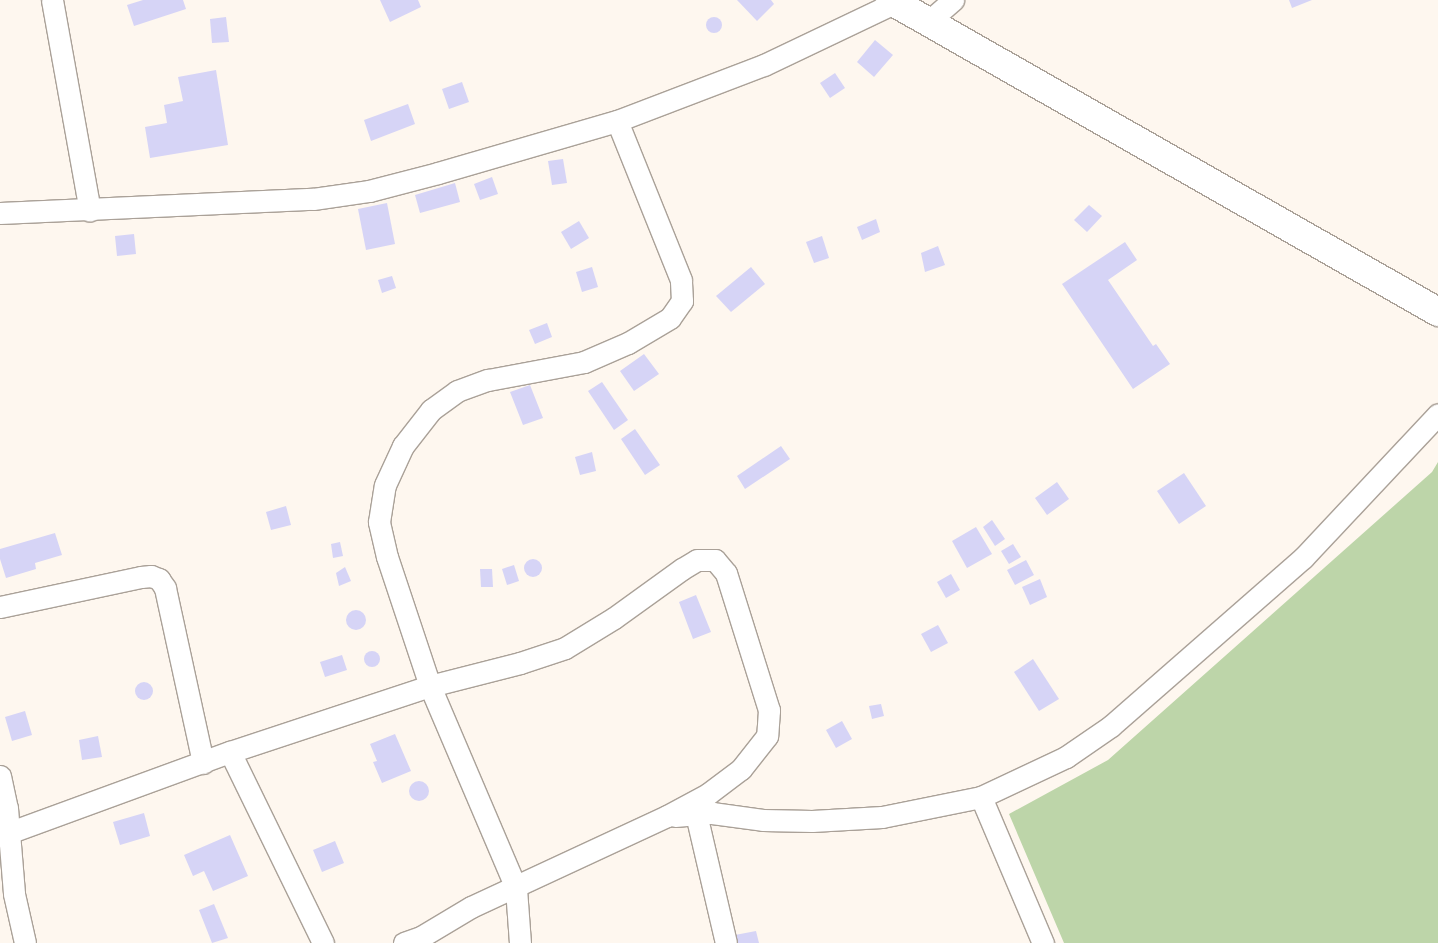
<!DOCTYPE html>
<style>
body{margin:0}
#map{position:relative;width:1438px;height:943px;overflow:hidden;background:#fef7ef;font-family:Poppins,sans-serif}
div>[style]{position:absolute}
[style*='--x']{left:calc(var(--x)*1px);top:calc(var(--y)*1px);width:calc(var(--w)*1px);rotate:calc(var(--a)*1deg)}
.green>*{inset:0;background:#bdd5a9}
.building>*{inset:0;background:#d6d4f6}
.round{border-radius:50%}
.roads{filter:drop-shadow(1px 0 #aaa198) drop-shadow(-1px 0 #aaa198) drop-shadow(0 1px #aaa198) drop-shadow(0 -1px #aaa198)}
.street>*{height:21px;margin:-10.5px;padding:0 10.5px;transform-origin:10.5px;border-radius:10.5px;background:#fff}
.secondary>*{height:28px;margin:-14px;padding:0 14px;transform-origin:14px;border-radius:14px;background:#fff}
span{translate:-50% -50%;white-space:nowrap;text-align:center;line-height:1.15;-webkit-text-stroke:5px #fef7ef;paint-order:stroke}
</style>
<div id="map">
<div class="green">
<div style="clip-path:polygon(1438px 462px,1438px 943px,1064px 943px,1009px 814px,1108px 760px,1432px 472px)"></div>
</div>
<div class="building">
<div style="clip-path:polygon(143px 0,183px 0,186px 9px,134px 26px,127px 5px)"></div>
<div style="clip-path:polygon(380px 0,418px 0,421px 7px,390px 22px)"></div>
<div style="clip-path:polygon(737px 0,771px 0,774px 4px,757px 21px)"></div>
<div style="clip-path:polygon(1289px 0,1312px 0,1292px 8px)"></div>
<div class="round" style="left:706px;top:17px;width:16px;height:16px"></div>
<div style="clip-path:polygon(226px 17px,229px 42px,212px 43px,210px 19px)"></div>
<div style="clip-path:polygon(875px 40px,893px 55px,874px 77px,857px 62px)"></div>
<div style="clip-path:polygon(216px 70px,228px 145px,150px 158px,145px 127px,167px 123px,164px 105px,183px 101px,178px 77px)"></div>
<div style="clip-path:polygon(835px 73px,845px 88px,830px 98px,820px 83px)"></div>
<div style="clip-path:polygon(462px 82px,469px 102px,449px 109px,442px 89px)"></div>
<div style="clip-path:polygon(408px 104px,415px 124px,371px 141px,364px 120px)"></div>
<div style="clip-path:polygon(563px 159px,567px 183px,552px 185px,548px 161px)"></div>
<div style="clip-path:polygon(492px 177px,498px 194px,480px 200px,474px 184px)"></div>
<div style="clip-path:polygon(455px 183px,460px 202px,420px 213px,415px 195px)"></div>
<div style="clip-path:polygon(387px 203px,395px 244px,366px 250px,358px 209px)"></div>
<div style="clip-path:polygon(1089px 205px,1102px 216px,1087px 232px,1074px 220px)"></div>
<div style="clip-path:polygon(876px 219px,880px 232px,862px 240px,857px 227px)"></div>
<div style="clip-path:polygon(579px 221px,589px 238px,571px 249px,561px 232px)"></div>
<div style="clip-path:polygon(134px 234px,136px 254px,117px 256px,115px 236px)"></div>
<div style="clip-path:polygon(822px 236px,829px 258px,814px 263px,806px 242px)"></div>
<div style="clip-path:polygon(1125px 242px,1137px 260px,1108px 280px,1153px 346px,1156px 344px,1170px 364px,1133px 389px,1062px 284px)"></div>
<div style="clip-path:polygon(938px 246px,945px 265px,925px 272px,921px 253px)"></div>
<div style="clip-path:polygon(592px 267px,598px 287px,582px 292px,576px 272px)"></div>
<div style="clip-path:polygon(751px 267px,765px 284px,731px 312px,716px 296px)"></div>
<div style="clip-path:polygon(392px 276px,396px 288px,382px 293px,378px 280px)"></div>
<div style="clip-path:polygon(547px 323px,552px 337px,535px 344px,529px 330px)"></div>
<div style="clip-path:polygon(644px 354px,659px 374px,634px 391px,620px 371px)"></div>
<div style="clip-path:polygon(602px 382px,628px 420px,614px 430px,588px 391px)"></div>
<div style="clip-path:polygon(530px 385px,543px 418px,523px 425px,510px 392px)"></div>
<div style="clip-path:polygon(635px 429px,660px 465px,645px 475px,621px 439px)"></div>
<div style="clip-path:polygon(781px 446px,790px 459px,745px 489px,737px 476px)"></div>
<div style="clip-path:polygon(592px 452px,596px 471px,580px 475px,575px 457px)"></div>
<div style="clip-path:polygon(1184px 473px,1206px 506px,1179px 524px,1157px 491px)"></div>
<div style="clip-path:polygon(1057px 482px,1069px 499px,1047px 515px,1035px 498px)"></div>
<div style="clip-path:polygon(286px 506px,291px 525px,271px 530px,266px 512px)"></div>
<div style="clip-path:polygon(992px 520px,1005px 539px,995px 546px,983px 527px)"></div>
<div style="clip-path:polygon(976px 527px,992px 554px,967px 568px,952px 541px)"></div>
<div style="clip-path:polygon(55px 533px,62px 555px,35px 563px,36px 569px,6px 578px,0 559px,0 549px)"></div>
<div style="clip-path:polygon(340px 542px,343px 556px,333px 558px,331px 544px)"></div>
<div style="clip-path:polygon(1013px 544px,1021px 557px,1009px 564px,1001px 551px)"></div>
<div class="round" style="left:524px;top:559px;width:18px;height:18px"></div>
<div style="clip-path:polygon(1026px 560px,1034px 575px,1015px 585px,1007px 570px)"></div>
<div style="clip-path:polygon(514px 565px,519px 581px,507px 585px,502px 569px)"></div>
<div style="clip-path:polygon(345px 567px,351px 581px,339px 586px,336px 573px)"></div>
<div style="clip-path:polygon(480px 569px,492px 569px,493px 587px,481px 587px)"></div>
<div style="clip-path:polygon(951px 574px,960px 590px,946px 598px,937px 582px)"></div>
<div style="clip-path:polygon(1040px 579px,1047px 597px,1030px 605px,1022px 587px)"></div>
<div style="clip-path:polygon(696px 595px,711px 632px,693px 639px,679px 602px)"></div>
<div class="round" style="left:346px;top:610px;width:20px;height:20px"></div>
<div style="clip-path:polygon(938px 625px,948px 643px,931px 652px,921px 634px)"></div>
<div class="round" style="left:364px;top:651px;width:16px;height:16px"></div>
<div style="clip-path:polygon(342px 655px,347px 670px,325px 677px,320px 662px)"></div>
<div style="clip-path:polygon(1033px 659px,1059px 699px,1039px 711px,1014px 672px)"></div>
<div class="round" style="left:135px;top:682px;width:18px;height:18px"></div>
<div style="clip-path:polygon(881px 704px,884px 716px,872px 719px,869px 706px)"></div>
<div style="clip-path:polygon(25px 711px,32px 735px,12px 741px,5px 717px)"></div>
<div style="clip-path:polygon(842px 721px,852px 739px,836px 748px,826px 730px)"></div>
<div style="clip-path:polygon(395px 734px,411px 771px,382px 783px,373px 762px,377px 761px,370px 744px)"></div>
<div style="clip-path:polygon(98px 736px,102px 757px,82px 760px,79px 740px)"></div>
<div class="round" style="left:409px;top:781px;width:20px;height:20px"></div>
<div style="clip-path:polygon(144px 813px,150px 836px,120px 845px,113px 822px)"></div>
<div style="clip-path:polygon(230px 835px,248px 876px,213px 891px,204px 871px,193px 876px,184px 855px)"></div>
<div style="clip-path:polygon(335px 841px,344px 863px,322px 872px,313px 850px)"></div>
<div style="clip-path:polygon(214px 904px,228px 938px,212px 943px,199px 910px)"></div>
<div style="clip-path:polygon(756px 931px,759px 943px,737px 943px,735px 935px)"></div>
</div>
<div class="roads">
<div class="street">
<div style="--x:52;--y:0;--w:214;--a:79.8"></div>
<div style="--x:929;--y:21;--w:32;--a:-41"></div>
<div style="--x:0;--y:213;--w:313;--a:-2.6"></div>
<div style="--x:313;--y:199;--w:57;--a:-8.1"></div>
<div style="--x:369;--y:191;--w:71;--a:-14.6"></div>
<div style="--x:438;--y:173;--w:186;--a:-16.2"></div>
<div style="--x:617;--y:121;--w:157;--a:-20.9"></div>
<div style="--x:764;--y:65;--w:144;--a:-25.5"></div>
<div style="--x:0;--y:607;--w:144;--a:-12"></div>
<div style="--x:141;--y:577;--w:10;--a:-6"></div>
<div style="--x:151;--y:576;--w:9;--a:21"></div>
<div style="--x:159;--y:579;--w:11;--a:56"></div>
<div style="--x:165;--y:588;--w:179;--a:77.7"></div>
<div style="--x:230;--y:752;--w:212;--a:64"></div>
<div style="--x:0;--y:776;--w:33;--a:78"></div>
<div style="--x:7;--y:808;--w:86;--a:85.3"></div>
<div style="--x:14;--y:894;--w:50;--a:77.3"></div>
<div style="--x:981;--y:797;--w:159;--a:67"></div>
<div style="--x:696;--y:814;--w:132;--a:76.9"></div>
<div style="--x:675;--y:816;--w:37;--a:-5"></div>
<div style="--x:712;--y:813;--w:51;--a:7.8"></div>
<div style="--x:763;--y:820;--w:49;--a:1.2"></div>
<div style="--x:812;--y:821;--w:70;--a:-3.3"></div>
<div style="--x:882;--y:817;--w:101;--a:-11.4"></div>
<div style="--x:981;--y:797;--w:94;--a:-25.2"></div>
<div style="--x:1066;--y:757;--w:55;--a:-34.6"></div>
<div style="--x:1111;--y:726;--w:255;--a:-41.2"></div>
<div style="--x:1303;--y:558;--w:197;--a:-46.8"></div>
<div style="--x:0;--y:836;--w:245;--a:-20.1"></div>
<div style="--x:230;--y:752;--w:211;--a:-18.3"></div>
<div style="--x:430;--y:686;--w:93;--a:-14.3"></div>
<div style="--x:520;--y:663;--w:47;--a:-18.4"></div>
<div style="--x:565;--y:648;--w:57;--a:-31.5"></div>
<div style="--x:614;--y:618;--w:84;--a:-35.8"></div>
<div style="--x:682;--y:569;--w:17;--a:-31"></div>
<div style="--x:697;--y:560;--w:18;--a:0"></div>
<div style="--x:715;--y:560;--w:17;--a:50"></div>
<div style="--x:726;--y:573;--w:144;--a:72.6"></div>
<div style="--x:769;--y:710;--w:26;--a:94"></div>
<div style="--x:767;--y:736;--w:42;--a:128.2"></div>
<div style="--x:741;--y:769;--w:41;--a:142.9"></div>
<div style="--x:708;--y:794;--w:47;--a:151.8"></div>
<div style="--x:667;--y:816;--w:216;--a:155.1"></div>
<div style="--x:471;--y:907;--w:58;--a:149"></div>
<div style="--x:421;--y:937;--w:18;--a:161"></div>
<div style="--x:520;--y:943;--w:55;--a:-94.2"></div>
<div style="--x:516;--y:888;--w:220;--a:-113.1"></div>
<div style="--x:430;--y:686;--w:136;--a:-108.4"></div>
<div style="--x:387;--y:557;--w:36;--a:-103"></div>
<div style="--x:379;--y:522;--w:37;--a:-81"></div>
<div style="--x:385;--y:485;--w:43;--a:-65.2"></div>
<div style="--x:403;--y:446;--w:46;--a:-52.1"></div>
<div style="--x:431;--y:410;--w:32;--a:-36"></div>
<div style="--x:457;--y:391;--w:33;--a:-20"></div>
<div style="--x:488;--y:380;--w:98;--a:-10.6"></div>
<div style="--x:584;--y:362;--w:48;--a:-23.4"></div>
<div style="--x:628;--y:343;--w:49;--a:-30.8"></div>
<div style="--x:670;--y:318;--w:21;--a:-55"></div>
<div style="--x:682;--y:301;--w:21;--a:-93"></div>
<div style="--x:681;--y:280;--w:171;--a:-111.9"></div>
</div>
<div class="secondary">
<div style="--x:890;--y:0;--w:631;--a:29.65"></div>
</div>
</div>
</div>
